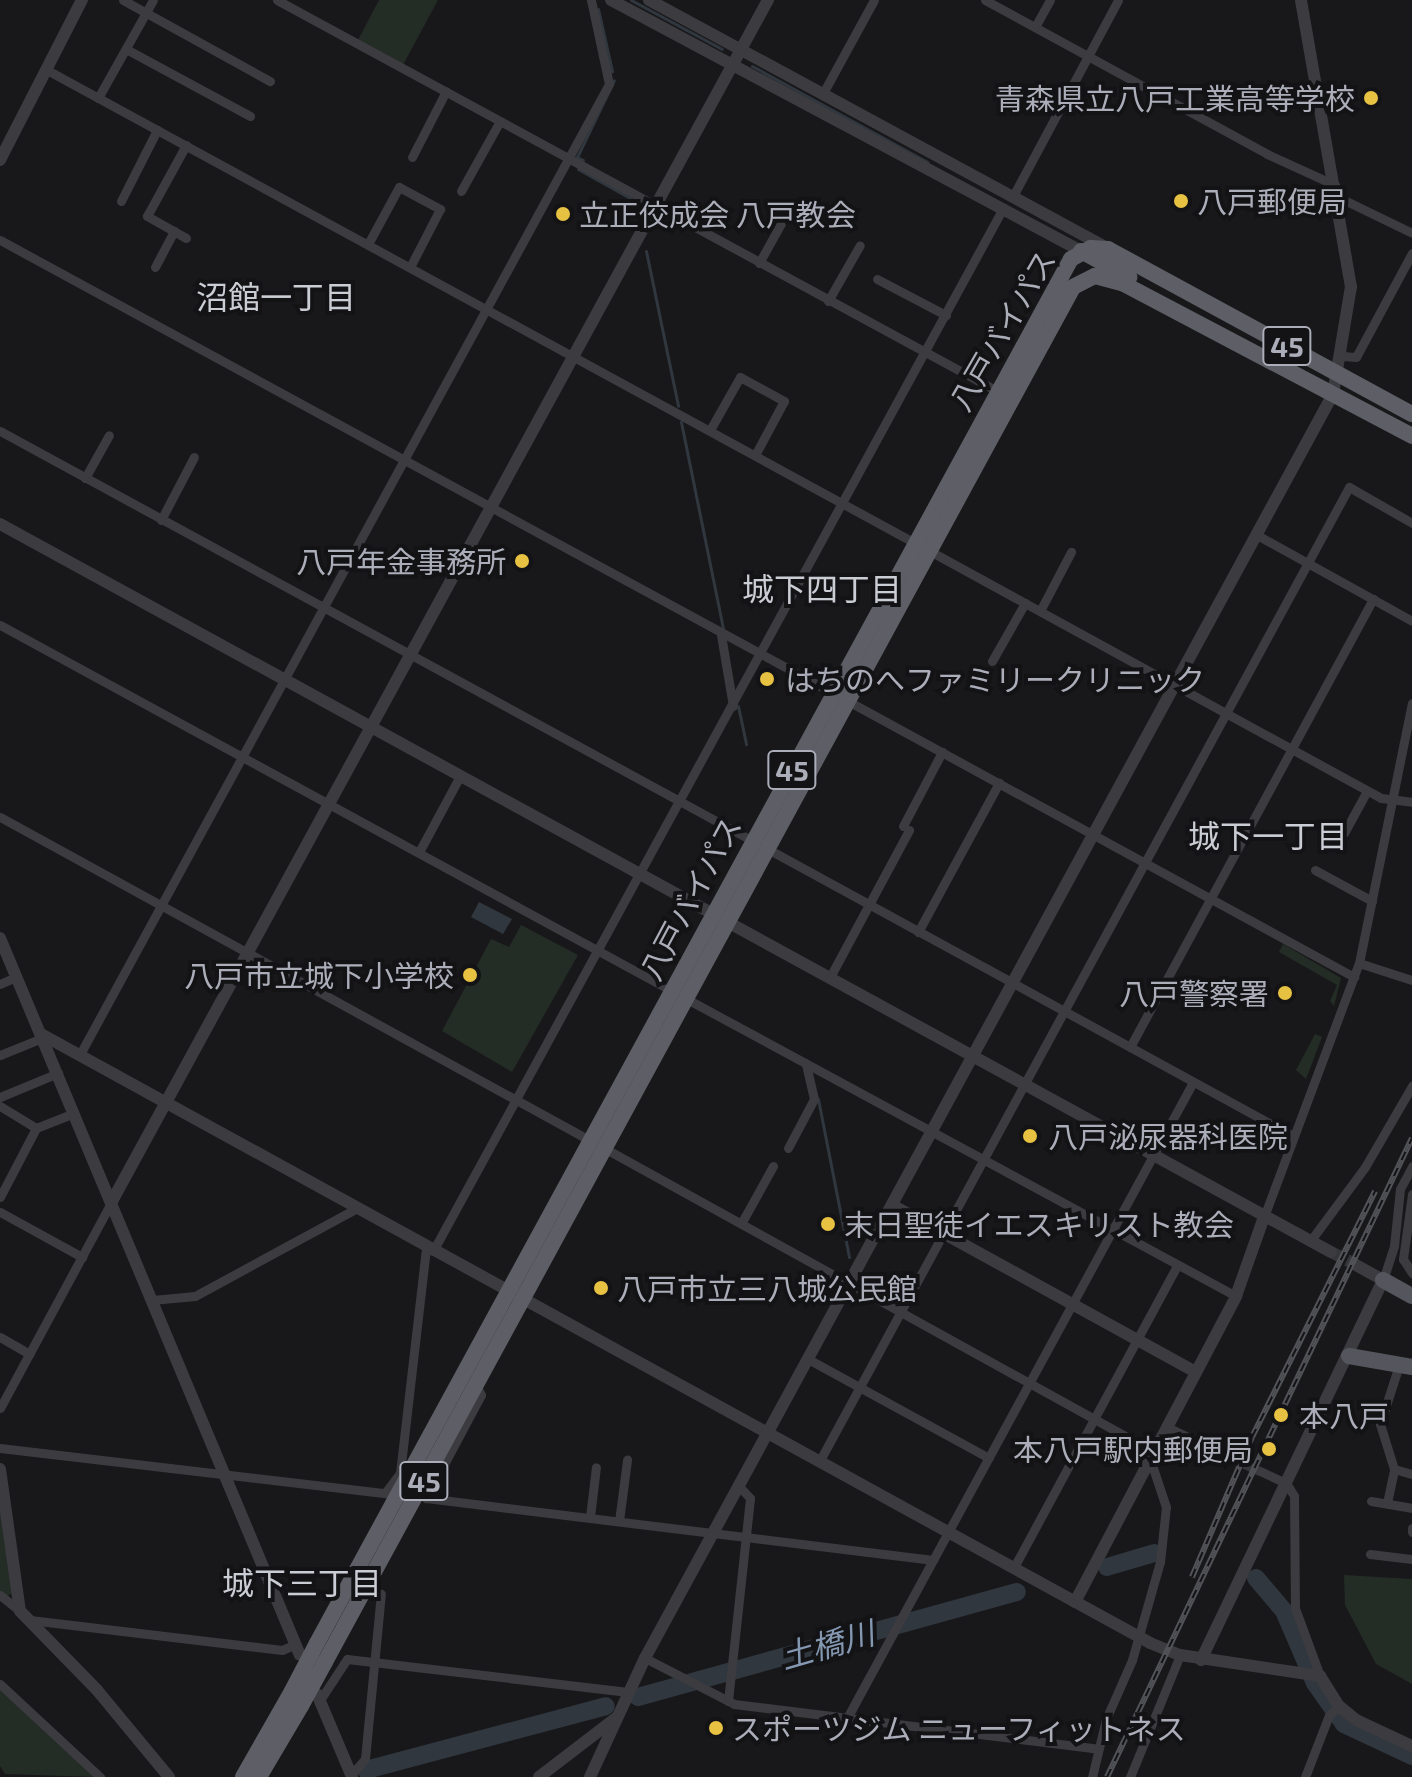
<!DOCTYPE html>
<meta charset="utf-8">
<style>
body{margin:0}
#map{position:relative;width:1412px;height:1777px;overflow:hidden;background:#18181a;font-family:"Exo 2","Noto Sans JP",sans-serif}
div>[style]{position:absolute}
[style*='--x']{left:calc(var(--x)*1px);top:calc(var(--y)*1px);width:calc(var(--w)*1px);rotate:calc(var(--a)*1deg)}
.green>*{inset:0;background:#242c26}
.water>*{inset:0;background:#30373f}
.stream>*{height:3px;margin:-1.5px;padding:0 1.5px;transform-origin:1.5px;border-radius:1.5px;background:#30373f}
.river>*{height:18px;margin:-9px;padding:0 9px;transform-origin:9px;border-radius:9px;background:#30373f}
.minor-tunnel>*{height:9px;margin-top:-4.5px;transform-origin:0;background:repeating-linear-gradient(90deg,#35363a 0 9px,transparent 0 13.5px)}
.tertiary-tunnel>*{height:12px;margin-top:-6px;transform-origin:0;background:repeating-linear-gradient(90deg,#35363a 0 12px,transparent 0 18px)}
.minor>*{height:9px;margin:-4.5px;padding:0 4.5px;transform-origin:4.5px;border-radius:4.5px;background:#3b3b40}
.tertiary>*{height:12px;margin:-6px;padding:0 6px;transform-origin:6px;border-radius:6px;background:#3b3b40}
.primary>*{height:16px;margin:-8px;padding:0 8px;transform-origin:8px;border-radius:8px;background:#55565d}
.trunk>*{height:16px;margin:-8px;padding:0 8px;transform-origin:8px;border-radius:8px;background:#5d5e66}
.rail>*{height:6px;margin-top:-3px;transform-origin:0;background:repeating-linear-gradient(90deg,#131315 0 9px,#525359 0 18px);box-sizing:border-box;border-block:2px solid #525359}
.trunk-bridge>*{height:16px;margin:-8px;padding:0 8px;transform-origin:8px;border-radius:8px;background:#5d5e66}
.dots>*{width:22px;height:22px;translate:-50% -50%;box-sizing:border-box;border:4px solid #131315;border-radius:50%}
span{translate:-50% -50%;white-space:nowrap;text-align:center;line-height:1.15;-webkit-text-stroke:8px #131315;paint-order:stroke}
.shield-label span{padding:2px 6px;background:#131315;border:2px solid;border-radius:6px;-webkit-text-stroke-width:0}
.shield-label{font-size:28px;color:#abadb9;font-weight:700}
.poi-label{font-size:30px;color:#abadb9}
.right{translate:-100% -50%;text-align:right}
.left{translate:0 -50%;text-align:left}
.street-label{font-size:30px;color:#abadb9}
.neighbourhood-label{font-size:32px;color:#cbcdd5}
.water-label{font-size:32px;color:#8497b1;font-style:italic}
</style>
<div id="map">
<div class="green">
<div style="clip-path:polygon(379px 0,438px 0,403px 65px,358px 40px)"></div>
<div style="clip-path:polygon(521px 925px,578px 955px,512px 1072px,442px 1031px,491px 939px,509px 947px)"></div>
<div style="clip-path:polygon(1283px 944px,1341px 978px,1334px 1006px,1330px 1001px,1337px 985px,1279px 952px)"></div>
<div style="clip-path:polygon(1315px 1034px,1322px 1037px,1306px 1079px,1296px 1070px)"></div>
<div style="clip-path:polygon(0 1509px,14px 1593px,7px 1596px,0 1591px)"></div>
<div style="clip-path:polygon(1344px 1575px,1412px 1579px,1412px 1684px,1376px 1664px,1345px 1605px)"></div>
<div style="clip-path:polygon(0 1688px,95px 1777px,5px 1774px,0 1766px)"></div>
</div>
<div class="water">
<div style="clip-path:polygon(479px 902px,512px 919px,503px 934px,471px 917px)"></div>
</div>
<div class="stream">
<div style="--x:631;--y:0;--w:103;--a:28.3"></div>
<div style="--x:598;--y:9;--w:64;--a:77.3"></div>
<div style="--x:752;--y:66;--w:200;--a:28.7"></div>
<div style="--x:583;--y:160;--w:7;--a:-153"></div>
<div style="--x:577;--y:157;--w:85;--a:-64.3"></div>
<div style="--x:578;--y:169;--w:60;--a:29.1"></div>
<div style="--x:646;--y:251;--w:158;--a:78.3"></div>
<div style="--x:681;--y:422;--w:210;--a:78.5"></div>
<div style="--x:738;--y:706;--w:39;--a:78"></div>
<div style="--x:818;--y:1099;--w:161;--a:78.9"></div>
</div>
<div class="river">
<div style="--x:1107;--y:1567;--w:49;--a:-16.6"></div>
<div style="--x:1256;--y:1578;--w:43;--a:49.7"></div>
<div style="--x:1284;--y:1611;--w:78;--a:66.7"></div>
<div style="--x:1315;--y:1683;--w:50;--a:54.7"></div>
<div style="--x:1344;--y:1724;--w:75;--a:25.2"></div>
<div style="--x:638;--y:1697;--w:393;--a:-15.5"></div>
<div style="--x:366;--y:1770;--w:248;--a:-14.9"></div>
</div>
<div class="minor-tunnel">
<div style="--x:1232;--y:1458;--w:31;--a:25"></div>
</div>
<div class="tertiary-tunnel">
<div style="--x:1331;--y:1252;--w:28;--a:27"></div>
</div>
<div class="minor">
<div style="--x:123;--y:0;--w:168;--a:28.9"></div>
<div style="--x:277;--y:0;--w:819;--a:28.5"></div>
<div style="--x:985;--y:0;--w:321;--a:28.6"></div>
<div style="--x:1267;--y:154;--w:75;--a:24.5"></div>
<div style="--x:1035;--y:27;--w:31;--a:-61"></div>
<div style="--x:126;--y:49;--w:141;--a:28.4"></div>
<div style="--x:47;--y:70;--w:989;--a:28.59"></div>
<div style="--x:822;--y:95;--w:108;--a:-61.3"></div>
<div style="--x:98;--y:98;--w:112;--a:-60.7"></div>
<div style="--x:412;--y:157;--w:74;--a:-62.7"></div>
<div style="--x:461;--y:191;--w:80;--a:-60.9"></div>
<div style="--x:1013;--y:196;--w:222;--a:-61.8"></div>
<div style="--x:1338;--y:197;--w:82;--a:25.9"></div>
<div style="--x:121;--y:201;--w:80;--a:-63.1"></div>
<div style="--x:186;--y:238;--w:45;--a:-150.6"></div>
<div style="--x:147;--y:216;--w:81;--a:-61.2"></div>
<div style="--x:0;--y:240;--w:948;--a:28.54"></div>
<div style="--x:368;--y:244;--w:65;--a:-61.5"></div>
<div style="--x:399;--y:187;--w:47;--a:28.2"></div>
<div style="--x:440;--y:209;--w:65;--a:117.3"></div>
<div style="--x:759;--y:263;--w:62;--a:-60.9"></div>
<div style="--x:155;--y:267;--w:41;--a:-62.2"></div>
<div style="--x:877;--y:279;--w:78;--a:27.6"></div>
<div style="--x:828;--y:301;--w:64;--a:-60.3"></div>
<div style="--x:1342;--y:356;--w:14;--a:4"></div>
<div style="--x:1356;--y:357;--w:118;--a:-61.7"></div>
<div style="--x:710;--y:430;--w:61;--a:-60.5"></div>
<div style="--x:740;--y:377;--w:50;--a:28.6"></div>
<div style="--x:784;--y:401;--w:61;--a:118.2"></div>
<div style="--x:0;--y:431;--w:857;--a:28.57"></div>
<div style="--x:85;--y:478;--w:49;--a:-60.8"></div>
<div style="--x:161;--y:520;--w:71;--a:-62.4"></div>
<div style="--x:1257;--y:535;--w:177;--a:29"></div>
<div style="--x:928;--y:550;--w:516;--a:28.7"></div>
<div style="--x:1381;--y:798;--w:31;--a:7"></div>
<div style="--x:1040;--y:611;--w:67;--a:-62.3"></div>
<div style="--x:0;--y:625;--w:765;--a:28.57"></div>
<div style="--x:721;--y:635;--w:72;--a:80.4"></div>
<div style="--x:992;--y:661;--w:67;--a:-60.4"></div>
<div style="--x:846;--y:700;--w:579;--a:28.6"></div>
<div style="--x:0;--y:817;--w:674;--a:28.73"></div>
<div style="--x:903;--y:826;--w:84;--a:-62.2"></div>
<div style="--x:1344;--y:833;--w:48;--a:-61.3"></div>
<div style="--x:766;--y:848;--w:601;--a:28.66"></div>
<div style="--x:419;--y:852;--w:86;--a:-61.7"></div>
<div style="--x:1315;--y:870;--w:65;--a:28.5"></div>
<div style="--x:918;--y:932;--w:170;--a:-61.5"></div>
<div style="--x:1359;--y:963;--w:56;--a:17.8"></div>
<div style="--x:830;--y:977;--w:167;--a:-61.7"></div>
<div style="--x:0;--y:984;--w:17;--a:-24"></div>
<div style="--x:685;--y:998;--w:626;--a:28.41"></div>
<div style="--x:1130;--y:1047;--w:510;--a:-61.52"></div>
<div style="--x:0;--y:1055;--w:45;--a:-22"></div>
<div style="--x:79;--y:1056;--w:1107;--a:-61.4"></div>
<div style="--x:609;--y:84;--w:86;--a:-102.1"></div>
<div style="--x:0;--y:1097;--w:63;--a:-22.5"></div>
<div style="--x:0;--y:1106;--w:42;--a:31.4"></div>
<div style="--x:604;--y:1148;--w:628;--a:28.93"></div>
<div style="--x:788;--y:1148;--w:55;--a:-62"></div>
<div style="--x:814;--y:1099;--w:37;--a:-103"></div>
<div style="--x:1412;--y:1194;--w:66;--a:97.9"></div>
<div style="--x:1403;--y:1259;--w:17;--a:57"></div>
<div style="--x:0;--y:1197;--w:78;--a:-62.4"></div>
<div style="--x:36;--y:1128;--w:41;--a:-21.5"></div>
<div style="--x:0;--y:1212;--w:94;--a:28.8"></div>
<div style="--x:1265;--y:1214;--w:268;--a:-69.5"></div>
<div style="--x:1359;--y:963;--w:265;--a:-78.5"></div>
<div style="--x:742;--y:1222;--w:64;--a:-61"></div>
<div style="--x:1311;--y:1240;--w:91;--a:-53.5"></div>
<div style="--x:1365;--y:1167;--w:94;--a:-59.9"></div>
<div style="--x:433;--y:1251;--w:1189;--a:-61.34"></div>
<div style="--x:1383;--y:1280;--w:36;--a:-72"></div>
<div style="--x:1394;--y:1246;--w:57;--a:-84"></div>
<div style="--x:1400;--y:1189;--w:26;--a:-62"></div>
<div style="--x:152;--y:1300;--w:43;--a:-5.3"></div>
<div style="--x:195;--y:1296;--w:184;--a:-28.5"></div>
<div style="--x:0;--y:1337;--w:34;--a:30"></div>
<div style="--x:808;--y:1359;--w:206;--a:28.7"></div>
<div style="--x:476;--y:1385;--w:11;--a:63"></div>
<div style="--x:481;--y:1395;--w:117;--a:118.1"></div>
<div style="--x:426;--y:1498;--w:511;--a:6.97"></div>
<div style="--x:0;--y:1408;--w:233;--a:-61.6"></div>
<div style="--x:1167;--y:1427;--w:72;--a:25.5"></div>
<div style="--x:0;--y:1448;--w:388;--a:6.7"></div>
<div style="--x:385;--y:1493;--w:25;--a:-53"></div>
<div style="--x:400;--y:1473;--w:227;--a:-83.4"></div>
<div style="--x:819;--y:1462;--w:1110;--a:-61.47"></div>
<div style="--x:1349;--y:487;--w:73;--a:29.7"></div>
<div style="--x:1394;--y:1469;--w:47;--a:-107.3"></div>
<div style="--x:1380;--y:1424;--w:62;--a:-72.1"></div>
<div style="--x:1260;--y:1471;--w:29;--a:25"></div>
<div style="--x:1286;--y:1483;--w:15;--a:58"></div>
<div style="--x:1294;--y:1496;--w:112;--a:89.5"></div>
<div style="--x:1295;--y:1608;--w:72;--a:69.8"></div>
<div style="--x:1371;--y:1501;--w:42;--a:9.7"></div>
<div style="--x:1387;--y:1503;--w:35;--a:-78"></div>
<div style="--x:1394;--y:1469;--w:19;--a:16"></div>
<div style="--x:590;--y:1517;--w:50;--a:-83.2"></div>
<div style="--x:619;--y:1521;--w:62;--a:-82.5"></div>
<div style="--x:1412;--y:1528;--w:4;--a:90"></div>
<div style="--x:1370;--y:1554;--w:42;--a:6.8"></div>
<div style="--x:1013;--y:1569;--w:345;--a:-61.6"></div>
<div style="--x:0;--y:1595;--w:26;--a:39"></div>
<div style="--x:30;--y:1620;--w:254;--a:6.8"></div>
<div style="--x:282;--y:1650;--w:15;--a:-23"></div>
<div style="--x:645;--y:1658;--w:100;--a:27.3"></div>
<div style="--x:734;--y:1704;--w:367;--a:7"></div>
<div style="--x:0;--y:1684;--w:137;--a:42.9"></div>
<div style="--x:320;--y:1700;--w:49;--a:-56.6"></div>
<div style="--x:347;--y:1659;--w:283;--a:6.7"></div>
<div style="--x:728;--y:1701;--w:204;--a:-83.8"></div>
<div style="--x:750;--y:1498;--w:16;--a:-133"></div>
<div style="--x:847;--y:1718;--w:724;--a:-61.45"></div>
<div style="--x:351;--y:1775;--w:21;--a:-49"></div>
<div style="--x:365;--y:1759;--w:166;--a:-84.5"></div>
<div style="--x:1092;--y:1777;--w:60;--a:-76.4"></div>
<div style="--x:1106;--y:1719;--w:64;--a:-66.2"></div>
<div style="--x:1132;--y:1660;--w:102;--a:-74.1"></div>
<div style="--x:1160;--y:1562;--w:55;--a:-83.8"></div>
<div style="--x:1166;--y:1507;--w:51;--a:-108.4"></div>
<div style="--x:1130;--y:1777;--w:132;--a:-67.7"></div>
<div style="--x:1305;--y:1777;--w:66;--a:-68.8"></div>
<div style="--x:1329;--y:1715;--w:13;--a:-42"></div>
</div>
<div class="tertiary">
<div style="--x:611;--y:0;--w:533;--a:28.1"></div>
<div style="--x:649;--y:0;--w:521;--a:28.43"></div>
<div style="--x:0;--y:160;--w:180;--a:-62.9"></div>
<div style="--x:0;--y:524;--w:1517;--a:28.68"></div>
<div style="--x:0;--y:938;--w:777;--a:67.3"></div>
<div style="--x:41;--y:1034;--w:1265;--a:28.77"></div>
<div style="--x:1150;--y:1643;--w:32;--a:22"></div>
<div style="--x:1180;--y:1655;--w:142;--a:8.5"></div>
<div style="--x:1320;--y:1676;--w:36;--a:58"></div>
<div style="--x:1339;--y:1706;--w:22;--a:39"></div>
<div style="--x:1356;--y:1720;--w:62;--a:24.9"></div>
<div style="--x:111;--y:1203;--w:1371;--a:-61.36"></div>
<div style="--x:892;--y:1205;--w:347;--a:28.8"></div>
<div style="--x:0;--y:1469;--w:143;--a:82"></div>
<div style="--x:20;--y:1611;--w:110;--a:45.7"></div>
<div style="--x:97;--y:1690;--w:113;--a:50.4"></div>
<div style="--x:1075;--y:1602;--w:346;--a:-62.2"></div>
<div style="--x:1236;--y:1296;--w:87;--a:-70.5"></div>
<div style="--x:1201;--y:1660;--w:421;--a:-64.4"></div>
<div style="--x:1383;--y:1280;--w:31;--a:-151"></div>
<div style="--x:317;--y:1694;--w:90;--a:67.1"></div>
<div style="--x:539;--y:1777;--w:97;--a:-37.5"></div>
<div style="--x:590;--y:1777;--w:131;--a:-65.2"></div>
<div style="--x:645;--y:1658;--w:1439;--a:-61.44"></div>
<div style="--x:1333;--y:394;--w:109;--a:-80.5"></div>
<div style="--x:1351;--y:287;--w:291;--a:-99.9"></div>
</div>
<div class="primary">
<div style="--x:1383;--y:1280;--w:33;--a:29"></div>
<div style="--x:1349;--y:1356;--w:64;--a:9.9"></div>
</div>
<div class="trunk">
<div style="--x:1081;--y:251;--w:55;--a:28.4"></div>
<div style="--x:317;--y:1643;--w:1576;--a:-61.42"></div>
<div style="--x:1071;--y:259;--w:23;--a:-29"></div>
<div style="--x:1091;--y:248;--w:17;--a:3"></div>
<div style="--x:1108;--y:249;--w:346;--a:28.5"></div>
<div style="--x:325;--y:1662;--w:1565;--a:-61.45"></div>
<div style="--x:1073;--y:287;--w:25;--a:-27"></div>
<div style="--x:1095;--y:276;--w:28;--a:15"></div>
<div style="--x:1122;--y:283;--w:328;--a:27.8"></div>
<div style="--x:243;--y:1777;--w:99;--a:-60.3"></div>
<div style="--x:259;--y:1777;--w:82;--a:-59.4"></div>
</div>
<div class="rail">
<div style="--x:1192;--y:1577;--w:152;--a:-66.8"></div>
<div style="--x:1252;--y:1437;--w:275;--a:-63.4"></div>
<div style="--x:1107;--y:1777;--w:708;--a:-64.48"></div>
</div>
<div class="trunk-bridge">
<div style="--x:292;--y:1691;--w:54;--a:-62.5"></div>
<div style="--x:301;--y:1706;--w:50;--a:-61.4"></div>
</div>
<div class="dots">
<div style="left:1371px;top:98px;background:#e7c142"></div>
<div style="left:1181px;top:201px;background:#e7c142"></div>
<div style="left:563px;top:214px;background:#e7c142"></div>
<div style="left:522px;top:561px;background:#e7c142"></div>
<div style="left:767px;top:679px;background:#e7c142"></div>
<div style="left:470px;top:975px;background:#e7c142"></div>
<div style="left:1285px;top:993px;background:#e7c142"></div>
<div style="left:1030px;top:1136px;background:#e7c142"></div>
<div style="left:828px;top:1224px;background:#e7c142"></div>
<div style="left:601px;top:1288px;background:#e7c142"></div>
<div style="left:1281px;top:1415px;background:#e7c142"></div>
<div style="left:1269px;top:1449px;background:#e7c142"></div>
<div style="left:716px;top:1728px;background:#e7c142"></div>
</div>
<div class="shield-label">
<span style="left:1287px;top:346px">45</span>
<span style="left:792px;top:770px">45</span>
<span style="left:424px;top:1481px">45</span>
</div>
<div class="poi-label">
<span class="right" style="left:1355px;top:98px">青森県立八戸工業高等学校</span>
<span class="left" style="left:1197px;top:201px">八戸郵便局</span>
<span class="left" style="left:579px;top:214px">立正佼成会 八戸教会</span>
<span class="right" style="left:506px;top:561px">八戸年金事務所</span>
<span class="left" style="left:785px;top:679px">はちのへファミリークリニック</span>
<span class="right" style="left:454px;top:975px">八戸市立城下小学校</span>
<span class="right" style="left:1269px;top:993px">八戸警察署</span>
<span class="left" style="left:1048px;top:1136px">八戸泌尿器科医院</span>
<span class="left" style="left:844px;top:1224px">末日聖徒イエスキリスト教会</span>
<span class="left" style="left:617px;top:1288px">八戸市立三八城公民館</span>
<span class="left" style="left:1299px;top:1415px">本八戸</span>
<span class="right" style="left:1253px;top:1449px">本八戸駅内郵便局</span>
<span class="left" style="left:732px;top:1728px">スポーツジム ニューフィットネス</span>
</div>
<div class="street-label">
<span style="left:1002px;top:330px;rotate:-60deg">八戸バイパス</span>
<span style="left:690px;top:898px;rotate:-62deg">八戸バイパス</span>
</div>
<div class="neighbourhood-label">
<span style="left:276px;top:296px">沼館一丁目</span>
<span style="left:822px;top:588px">城下四丁目</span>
<span style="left:1268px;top:835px">城下一丁目</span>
<span style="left:302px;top:1582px">城下三丁目</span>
</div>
<div class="water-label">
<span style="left:827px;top:1644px;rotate:-16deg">土橋川</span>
</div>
</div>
